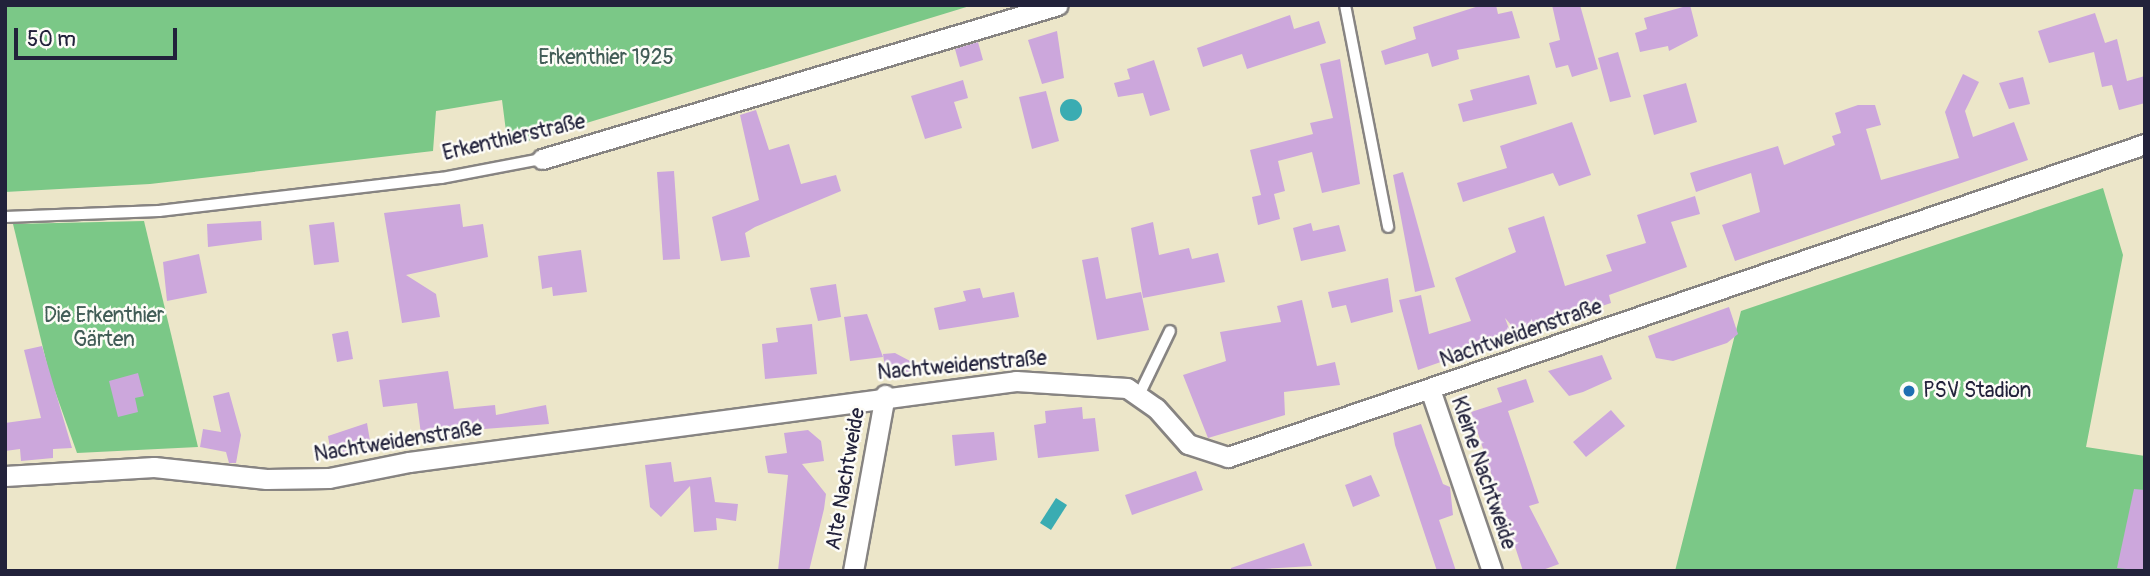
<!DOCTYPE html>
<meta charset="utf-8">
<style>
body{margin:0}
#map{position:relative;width:2150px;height:576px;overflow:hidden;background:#ece6c9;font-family:Pangolin,sans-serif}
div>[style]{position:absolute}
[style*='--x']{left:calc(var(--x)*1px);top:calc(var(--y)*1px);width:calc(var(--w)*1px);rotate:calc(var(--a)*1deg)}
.green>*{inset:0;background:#7bc887}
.water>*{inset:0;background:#3aacb2}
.round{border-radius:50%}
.building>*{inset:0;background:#cca7dc}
.roads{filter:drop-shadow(2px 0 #878482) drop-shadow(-2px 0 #878482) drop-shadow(0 2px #878482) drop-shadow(0 -2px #878482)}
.service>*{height:10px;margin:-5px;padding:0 5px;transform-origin:5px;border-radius:5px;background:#fff}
.minor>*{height:19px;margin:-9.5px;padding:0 9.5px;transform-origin:9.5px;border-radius:9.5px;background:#fff}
.dots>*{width:19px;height:19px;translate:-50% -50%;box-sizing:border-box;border:4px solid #fdfcf7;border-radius:50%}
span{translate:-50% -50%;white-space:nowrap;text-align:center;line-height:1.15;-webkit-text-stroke:5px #fdfcf7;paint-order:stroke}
.park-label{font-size:21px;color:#415c56}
.street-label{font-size:21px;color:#22223b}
.poi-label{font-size:21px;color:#22223b}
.left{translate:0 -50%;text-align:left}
.frame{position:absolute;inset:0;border:7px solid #22223b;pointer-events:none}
.scale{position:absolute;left:14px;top:28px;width:163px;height:32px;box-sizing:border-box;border:4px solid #22223b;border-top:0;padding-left:9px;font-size:21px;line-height:24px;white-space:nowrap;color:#22223b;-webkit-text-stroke:5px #fdfcf7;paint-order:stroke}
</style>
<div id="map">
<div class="green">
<div style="clip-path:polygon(5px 5px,973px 5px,508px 147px,502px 100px,436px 111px,433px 151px,150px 184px,5px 192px)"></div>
<div style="clip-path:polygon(2103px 188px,2123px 255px,2086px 447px,2145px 456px,2145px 571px,1675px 571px,1741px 311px)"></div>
<div style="clip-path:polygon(144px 221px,198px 447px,77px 453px,50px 377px,13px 224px)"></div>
</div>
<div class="water">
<div class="round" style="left:1060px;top:99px;width:22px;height:22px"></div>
<div style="clip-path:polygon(1056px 498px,1067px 505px,1051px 530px,1040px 523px)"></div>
</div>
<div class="building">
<div style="clip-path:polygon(1482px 5px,1496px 5px,1498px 14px,1512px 11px,1520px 38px,1457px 50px,1459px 59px,1432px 67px,1428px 53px,1385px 65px,1381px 51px,1416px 39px,1413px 27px)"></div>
<div style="clip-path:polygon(1552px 5px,1580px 5px,1598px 69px,1572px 77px,1568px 65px,1556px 68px,1549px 43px,1560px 40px)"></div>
<div style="clip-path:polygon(1690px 5px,1698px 36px,1669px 51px,1668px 46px,1640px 52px,1635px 33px,1647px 29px,1644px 18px)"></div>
<div style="clip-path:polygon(2095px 13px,2105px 43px,2117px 39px,2127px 81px,2145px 76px,2145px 103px,2119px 110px,2112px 85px,2102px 87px,2094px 52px,2049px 63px,2038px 31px)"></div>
<div style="clip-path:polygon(1290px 15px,1294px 29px,1319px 21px,1326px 43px,1247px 69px,1242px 54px,1203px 67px,1197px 48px)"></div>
<div style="clip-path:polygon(1057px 31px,1064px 78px,1042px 84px,1028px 40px)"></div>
<div style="clip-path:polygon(978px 42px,983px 60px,960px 67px,955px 49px)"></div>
<div style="clip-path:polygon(1618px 52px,1631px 97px,1610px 102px,1598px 58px)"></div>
<div style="clip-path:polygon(1340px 59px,1360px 184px,1322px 193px,1312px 152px,1278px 161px,1285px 191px,1274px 194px,1280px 219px,1258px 225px,1252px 197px,1261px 195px,1250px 150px,1313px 134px,1310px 123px,1333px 118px,1320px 64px)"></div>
<div style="clip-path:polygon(1154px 60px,1170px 110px,1150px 116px,1143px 93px,1118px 97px,1114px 83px,1130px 79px,1127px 69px)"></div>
<div style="clip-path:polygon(1963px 74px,1979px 82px,1965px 111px,1973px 137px,2014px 122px,2028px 160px,1735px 261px,1722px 225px,1760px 212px,1751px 173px,1696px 192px,1690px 173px,1778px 146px,1784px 165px,1835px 145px,1832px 136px,1841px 133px,1835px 113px,1858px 105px,1875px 105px,1881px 125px,1866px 129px,1881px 180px,1959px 158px,1945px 112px)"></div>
<div style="clip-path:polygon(1529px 75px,1537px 104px,1463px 122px,1458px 104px,1473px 100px,1470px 90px)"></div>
<div style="clip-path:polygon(2023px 77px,2030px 104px,2009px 109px,1999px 83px)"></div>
<div style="clip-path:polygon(963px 80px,968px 98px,954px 102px,962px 128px,925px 139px,911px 96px)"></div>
<div style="clip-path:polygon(1686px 83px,1697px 122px,1654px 135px,1643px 95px)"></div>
<div style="clip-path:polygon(1046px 91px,1059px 141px,1032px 149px,1019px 97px)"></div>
<div style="clip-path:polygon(756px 110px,769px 150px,789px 144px,801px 184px,836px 175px,841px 191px,755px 227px,745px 233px,750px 257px,721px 261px,712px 217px,759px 200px,740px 115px)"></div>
<div style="clip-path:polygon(1572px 122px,1591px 175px,1559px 186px,1553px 173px,1463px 202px,1457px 183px,1507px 168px,1500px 146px)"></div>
<div style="clip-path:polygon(674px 171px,680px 259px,663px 260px,657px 172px)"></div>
<div style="clip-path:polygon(1403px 172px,1435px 287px,1415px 292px,1393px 175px)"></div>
<div style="clip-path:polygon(1695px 196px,1700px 214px,1671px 222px,1687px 267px,1609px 295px,1611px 303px,1519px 334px,1505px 318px,1512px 337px,1418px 370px,1399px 300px,1421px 295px,1429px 334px,1471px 321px,1455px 278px,1516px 252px,1508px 228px,1544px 216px,1565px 286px,1612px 271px,1606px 255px,1646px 243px,1637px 215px)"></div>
<div style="clip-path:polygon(460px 204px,463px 227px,483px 224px,488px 257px,406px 275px,436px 294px,440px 317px,402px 323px,384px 213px)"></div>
<div style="clip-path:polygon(261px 221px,262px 240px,208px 247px,207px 224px)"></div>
<div style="clip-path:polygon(334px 222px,339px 262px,314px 265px,309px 225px)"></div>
<div style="clip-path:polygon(1153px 222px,1159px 255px,1189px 248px,1192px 259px,1218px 253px,1225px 282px,1143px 298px,1131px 228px)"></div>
<div style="clip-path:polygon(1311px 223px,1313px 231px,1339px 225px,1346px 251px,1301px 261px,1293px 228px)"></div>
<div style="clip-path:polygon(581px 250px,587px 292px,553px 296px,552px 287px,542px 289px,538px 256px)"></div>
<div style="clip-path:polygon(199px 254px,207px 293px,167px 301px,163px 262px)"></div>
<div style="clip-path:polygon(1098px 257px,1106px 299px,1141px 292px,1149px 330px,1097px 340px,1082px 260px)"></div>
<div style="clip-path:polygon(1388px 278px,1393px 312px,1351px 323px,1346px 305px,1332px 308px,1328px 292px)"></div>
<div style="clip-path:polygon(836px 284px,841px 317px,818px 321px,810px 288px)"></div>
<div style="clip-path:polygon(980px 288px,983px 298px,1014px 292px,1019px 317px,939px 330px,934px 308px,966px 301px,963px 291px)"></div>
<div style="clip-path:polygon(1302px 300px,1317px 366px,1335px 362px,1340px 385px,1284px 392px,1285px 415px,1208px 438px,1183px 375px,1226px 361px,1220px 332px,1281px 322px,1277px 306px)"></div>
<div style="clip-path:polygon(1729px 307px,1738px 334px,1727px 343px,1673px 361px,1656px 358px,1648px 336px)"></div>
<div style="clip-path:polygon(867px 314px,883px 357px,850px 361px,844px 317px)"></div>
<div style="clip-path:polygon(812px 324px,817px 374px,765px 379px,762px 344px,778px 342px,776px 328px)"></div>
<div style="clip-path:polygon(348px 331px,353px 359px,337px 362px,332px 334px)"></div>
<div style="clip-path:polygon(42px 346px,72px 448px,53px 449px,53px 458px,21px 461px,20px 449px,5px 451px,5px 423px,41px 418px,24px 350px)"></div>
<div style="clip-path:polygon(895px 353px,927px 370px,886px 375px,883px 354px)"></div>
<div style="clip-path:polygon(1602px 355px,1612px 379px,1583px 392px,1569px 396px,1548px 371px)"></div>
<div style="clip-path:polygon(448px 371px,454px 409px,495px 405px,496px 415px,546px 405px,549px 424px,458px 431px,459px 436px,422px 442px,417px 403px,383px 407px,379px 380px)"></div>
<div style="clip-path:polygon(138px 373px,144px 396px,135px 398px,138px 412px,118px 417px,109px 381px)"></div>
<div style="clip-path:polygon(1526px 379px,1534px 402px,1508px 411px,1539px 503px,1529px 506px,1559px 564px,1540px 571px,1523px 571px,1471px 412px,1502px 402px,1497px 388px)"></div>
<div style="clip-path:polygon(229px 392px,241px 435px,236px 463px,229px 463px,226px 452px,200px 447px,203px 429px,221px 432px,213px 396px)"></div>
<div style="clip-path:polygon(1082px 407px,1083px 419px,1095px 418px,1099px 451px,1038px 458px,1034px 425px,1046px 423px,1045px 411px)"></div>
<div style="clip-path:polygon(1611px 410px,1625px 426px,1586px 457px,1573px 442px)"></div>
<div style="clip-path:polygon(367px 423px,372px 453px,331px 454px,328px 436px)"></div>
<div style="clip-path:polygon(1421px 424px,1443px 484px,1450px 487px,1453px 515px,1439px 520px,1456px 571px,1437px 571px,1395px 445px,1393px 433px)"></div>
<div style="clip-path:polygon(808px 430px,821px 441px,824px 461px,802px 464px,826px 494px,824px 509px,809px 571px,778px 571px,788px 475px,768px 473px,765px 456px,787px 453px,784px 433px)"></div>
<div style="clip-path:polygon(994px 432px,997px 460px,955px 466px,952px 435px)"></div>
<div style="clip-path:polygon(671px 462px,674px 482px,711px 477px,715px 502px,738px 504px,736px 521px,716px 518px,717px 530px,694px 532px,690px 486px,661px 517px,650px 507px,645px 465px)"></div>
<div style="clip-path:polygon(1196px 471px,1203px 490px,1132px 515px,1125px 495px)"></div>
<div style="clip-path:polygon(1371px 475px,1380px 496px,1353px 507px,1345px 485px)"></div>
<div style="clip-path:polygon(2134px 489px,2145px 490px,2145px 571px,2117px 568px)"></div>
<div style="clip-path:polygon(1304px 543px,1312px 566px,1231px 571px,1231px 568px)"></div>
</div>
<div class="roads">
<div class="service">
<div style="--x:1345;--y:5;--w:226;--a:79"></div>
<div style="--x:5;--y:217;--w:154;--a:-2.2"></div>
<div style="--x:159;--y:211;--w:285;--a:-6.7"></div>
<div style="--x:442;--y:178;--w:102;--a:-10.8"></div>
<div style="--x:1139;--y:395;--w:71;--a:-64.2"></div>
</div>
<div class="minor">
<div style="--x:542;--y:159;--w:538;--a:-16.62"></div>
<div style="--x:1430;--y:389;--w:192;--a:71.2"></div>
<div style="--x:5;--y:476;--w:149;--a:-3.5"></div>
<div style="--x:154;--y:467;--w:113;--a:6.1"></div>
<div style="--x:266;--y:479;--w:63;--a:-0.9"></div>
<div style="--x:329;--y:478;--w:82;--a:-11.3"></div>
<div style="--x:409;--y:462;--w:612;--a:-7.6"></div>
<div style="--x:1016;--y:381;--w:111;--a:3.6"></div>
<div style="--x:1127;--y:388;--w:35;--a:35"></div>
<div style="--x:1156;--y:408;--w:48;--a:48.4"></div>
<div style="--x:1188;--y:444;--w:42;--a:18"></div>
<div style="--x:1228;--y:457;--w:969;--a:-18.85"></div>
<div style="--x:853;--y:571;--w:179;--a:-79.7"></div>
</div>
</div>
<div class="dots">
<div style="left:1909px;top:391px;background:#1f6fb2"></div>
</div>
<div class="park-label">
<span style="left:606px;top:58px">Erkenthier 1925</span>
<span style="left:104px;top:328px">Die Erkenthier<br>Gärten</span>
</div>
<div class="street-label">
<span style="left:514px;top:138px;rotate:-13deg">Erkenthierstraße</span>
<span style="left:1521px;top:334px;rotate:-19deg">Nachtweidenstraße</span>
<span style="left:962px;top:366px;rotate:-5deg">Nachtweidenstraße</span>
<span style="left:398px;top:442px;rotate:-9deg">Nachtweidenstraße</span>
<span style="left:1483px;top:473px;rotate:71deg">Kleine Nachtweide</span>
<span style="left:846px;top:479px;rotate:-80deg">Alte Nachtweide</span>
</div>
<div class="poi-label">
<span class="left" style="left:1923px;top:391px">PSV Stadion</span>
</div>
<div class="frame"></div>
<div class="scale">50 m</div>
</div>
